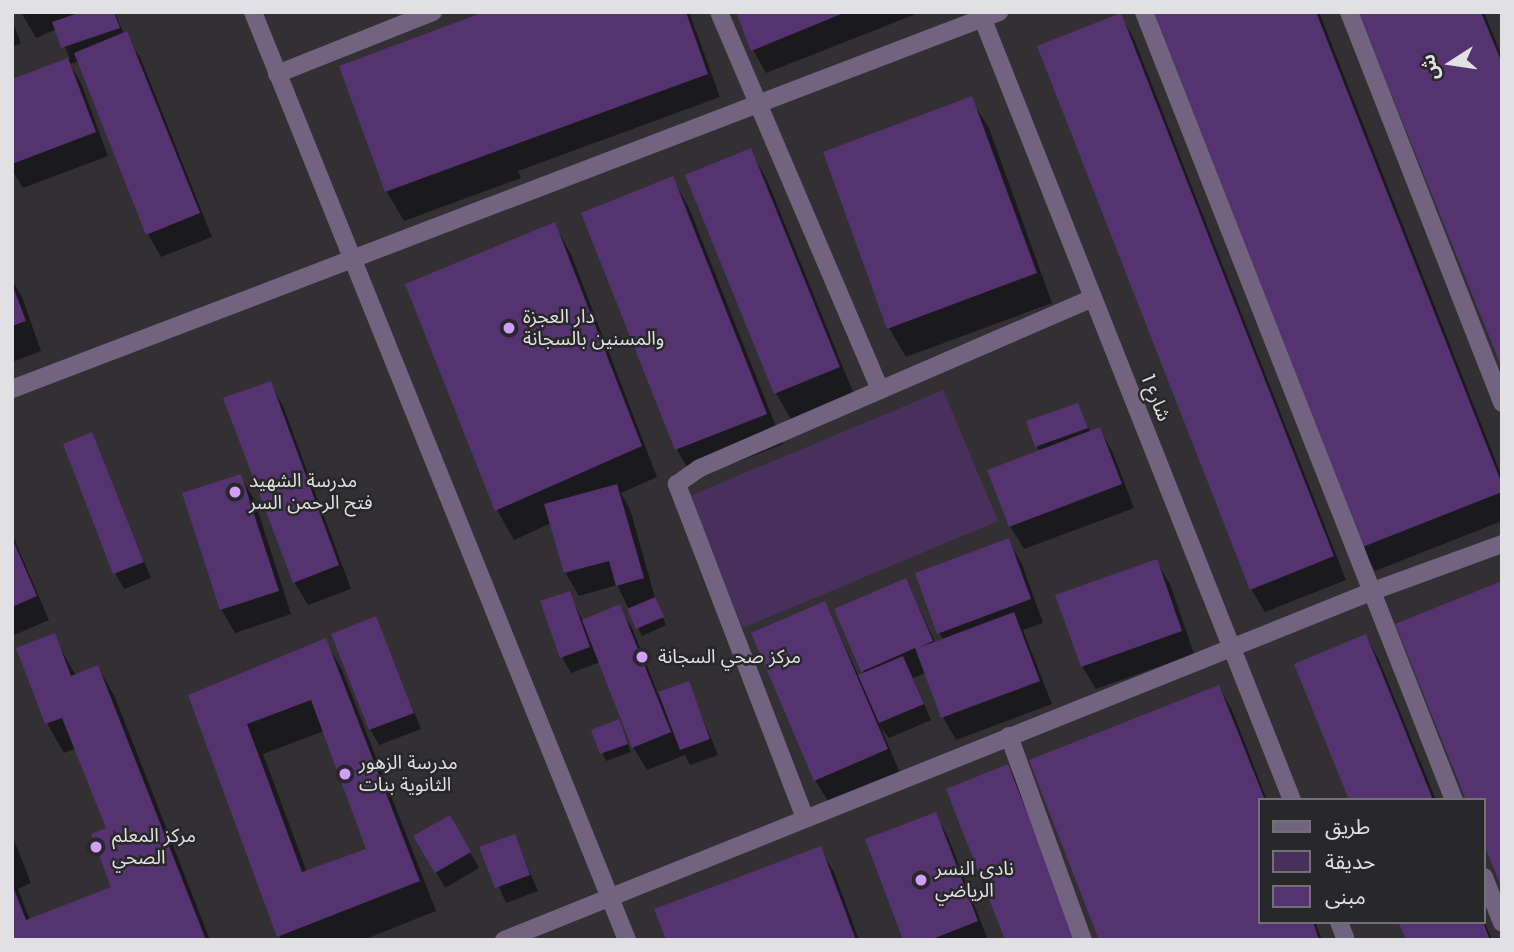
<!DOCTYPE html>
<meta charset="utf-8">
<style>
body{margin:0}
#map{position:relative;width:1514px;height:952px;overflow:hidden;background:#323033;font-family:Poppins,"Noto Sans Arabic",sans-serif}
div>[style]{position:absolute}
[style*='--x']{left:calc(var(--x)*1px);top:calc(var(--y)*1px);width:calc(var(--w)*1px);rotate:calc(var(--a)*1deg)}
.green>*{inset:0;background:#482f5c}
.shadow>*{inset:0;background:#0007}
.building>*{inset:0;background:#553370}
.street>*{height:18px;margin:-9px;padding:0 9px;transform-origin:9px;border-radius:9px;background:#726480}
.dots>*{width:19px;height:19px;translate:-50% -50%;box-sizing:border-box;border:4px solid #282729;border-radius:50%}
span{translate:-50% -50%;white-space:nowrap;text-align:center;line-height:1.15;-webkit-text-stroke:5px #282729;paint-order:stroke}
.poi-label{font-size:19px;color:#e1e0e2}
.left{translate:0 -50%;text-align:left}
.street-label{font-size:19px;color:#e1e0e2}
.frame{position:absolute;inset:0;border:14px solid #e1e0e2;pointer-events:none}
.legend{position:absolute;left:1258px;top:798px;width:228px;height:126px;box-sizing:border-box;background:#282729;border:2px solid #727173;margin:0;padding:9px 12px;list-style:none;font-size:21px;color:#e1e0e2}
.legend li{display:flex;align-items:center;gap:14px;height:35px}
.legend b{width:35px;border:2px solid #727173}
.north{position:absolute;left:1416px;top:28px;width:70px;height:70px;-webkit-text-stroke:5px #282729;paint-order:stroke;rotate:258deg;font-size:19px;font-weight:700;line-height:28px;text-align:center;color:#e1e0e2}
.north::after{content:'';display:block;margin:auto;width:24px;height:32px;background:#e1e0e2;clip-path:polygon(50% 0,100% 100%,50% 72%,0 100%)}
</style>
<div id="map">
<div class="green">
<div style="clip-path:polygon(943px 390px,998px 521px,743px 628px,687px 497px)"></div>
</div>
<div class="shadow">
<div style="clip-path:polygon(21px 12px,115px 12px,124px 35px,140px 57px,212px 237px,161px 257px,148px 234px,79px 61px,70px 64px,81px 83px,108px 156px,23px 188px,12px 170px,12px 81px,70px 59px,57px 29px,36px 38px)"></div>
<div style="clip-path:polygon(489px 12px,689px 12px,720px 97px,518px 171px,521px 178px,404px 221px,387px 192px,341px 67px)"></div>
<div style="clip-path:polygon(738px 12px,921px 12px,766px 73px,753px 50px)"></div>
<div style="clip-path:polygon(1150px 12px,1319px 12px,1502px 477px,1502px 521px,1375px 571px,1361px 548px)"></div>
<div style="clip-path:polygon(1359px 12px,1484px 12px,1502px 57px,1502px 363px)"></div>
<div style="clip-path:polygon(1120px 15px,1134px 39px,1346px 580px,1265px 612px,1251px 589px)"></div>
<div style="clip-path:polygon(12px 20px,21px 43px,12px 47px)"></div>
<div style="clip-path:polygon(971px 99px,989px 128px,1052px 303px,906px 357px,889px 328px)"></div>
<div style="clip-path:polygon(750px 150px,767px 180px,855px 397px,793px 423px,776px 393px)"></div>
<div style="clip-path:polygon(672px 178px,689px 208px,783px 444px,694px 479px,677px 450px,583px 214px)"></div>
<div style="clip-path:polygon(554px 224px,571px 254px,657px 477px,621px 493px,630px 509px,656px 601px,666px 625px,642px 636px,617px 585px,579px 596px,565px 572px,551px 523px,514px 540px,497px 510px)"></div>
<div style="clip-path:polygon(12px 280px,22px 297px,41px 351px,12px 362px)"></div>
<div style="clip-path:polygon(270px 383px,283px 406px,351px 589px,308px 605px,294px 582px)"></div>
<div style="clip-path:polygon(1077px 405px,1091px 433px,1100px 429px,1113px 453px,1134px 508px,1024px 549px,1010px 526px,1040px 452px,1037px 446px)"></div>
<div style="clip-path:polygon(92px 434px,151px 578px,124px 589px,115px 573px)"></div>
<div style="clip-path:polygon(240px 476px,254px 499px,291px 614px,235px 633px,221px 609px)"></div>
<div style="clip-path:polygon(12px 534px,49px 620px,12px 636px)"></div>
<div style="clip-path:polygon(1009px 541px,1022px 564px,1043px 623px,1023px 630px,1052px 704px,956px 740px,943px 717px,926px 673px,913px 678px,931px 720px,889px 738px,881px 728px,900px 773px,829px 803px,815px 780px,825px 603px,859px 677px,865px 674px,863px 671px,906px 580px,935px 642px,943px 639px,939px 633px)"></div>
<div style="clip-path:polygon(1156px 561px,1170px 584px,1194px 654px,1096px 689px,1082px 666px)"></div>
<div style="clip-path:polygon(569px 593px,583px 621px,619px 607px,633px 630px,658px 694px,688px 683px,718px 755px,690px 765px,685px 755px,647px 770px,633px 747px,600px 662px,571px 673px,562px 657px)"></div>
<div style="clip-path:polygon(376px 618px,421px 729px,379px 745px,370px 729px)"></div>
<div style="clip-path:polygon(54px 636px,76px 676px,98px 667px,115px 697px,210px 940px,12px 940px,12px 835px,31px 883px,18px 889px,30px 920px,113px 888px,108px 829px,76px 748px,64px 753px,47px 723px)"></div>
<div style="clip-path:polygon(1366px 636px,1379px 660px,1436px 800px,1351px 800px)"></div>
<div style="clip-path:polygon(evenodd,325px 640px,342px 670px,436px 911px,363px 940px,281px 940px,191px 695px,325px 640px,324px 731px,368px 850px,307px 872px,263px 754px,324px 731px)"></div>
<div style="clip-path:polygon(1219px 687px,1232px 710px,1267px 800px,1260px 800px,1260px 922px,1315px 922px,1322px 940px,1101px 940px)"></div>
<div style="clip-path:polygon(622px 729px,631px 752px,606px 761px,593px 731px)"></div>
<div style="clip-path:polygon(1008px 766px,1021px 789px,1080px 940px,948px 790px)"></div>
<div style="clip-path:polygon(935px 814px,948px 837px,988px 940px,905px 940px)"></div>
<div style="clip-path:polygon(450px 817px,479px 868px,445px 888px,416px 836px)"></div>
<div style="clip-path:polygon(514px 836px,538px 891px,506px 903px,482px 848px)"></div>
<div style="clip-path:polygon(820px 849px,834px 872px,859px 940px,668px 940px)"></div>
<div style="clip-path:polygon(1484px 921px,1492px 940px,1408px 940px,1401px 922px)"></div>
</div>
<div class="building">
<div style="clip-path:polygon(81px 12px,114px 12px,120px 28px,61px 48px,52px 22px)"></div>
<div style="clip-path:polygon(484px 12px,686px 12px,708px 74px,385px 192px,339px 66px)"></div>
<div style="clip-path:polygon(736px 12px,846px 12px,751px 51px)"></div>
<div style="clip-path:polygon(1148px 12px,1316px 12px,1502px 484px,1502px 492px,1360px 548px)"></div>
<div style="clip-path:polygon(1358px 12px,1481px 12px,1502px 63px,1502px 368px)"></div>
<div style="clip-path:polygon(1121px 13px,1334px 556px,1250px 590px,1037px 46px)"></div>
<div style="clip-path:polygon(127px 31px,200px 213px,146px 235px,74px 53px)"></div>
<div style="clip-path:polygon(68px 58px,96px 132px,12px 164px,12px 79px)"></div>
<div style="clip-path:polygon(972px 96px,1037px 273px,887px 329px,823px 152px)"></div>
<div style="clip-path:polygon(751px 148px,840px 367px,774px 394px,685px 175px)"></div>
<div style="clip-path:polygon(673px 176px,767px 414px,675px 450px,581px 213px)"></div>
<div style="clip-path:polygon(555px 222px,642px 446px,495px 511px,405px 284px)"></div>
<div style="clip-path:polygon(12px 284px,26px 321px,12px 326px)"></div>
<div style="clip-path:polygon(271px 381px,339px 565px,293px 583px,223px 398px)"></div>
<div style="clip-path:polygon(1078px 403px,1088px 428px,1035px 447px,1026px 421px)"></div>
<div style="clip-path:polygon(1100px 427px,1122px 484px,1009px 527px,987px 470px)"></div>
<div style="clip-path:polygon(92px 432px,144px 562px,113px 574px,63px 444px)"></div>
<div style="clip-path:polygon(241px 474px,279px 591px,220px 610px,182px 493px)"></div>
<div style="clip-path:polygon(617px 484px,644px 578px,616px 586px,609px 561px,564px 573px,544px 504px)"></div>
<div style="clip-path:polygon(12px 538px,37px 596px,12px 607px)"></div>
<div style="clip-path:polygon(1009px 538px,1031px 599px,937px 634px,915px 573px)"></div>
<div style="clip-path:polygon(1157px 559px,1182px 631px,1081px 667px,1055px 595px)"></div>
<div style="clip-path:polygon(906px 578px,933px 641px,918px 648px,1014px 612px,1040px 681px,941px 718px,915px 648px,861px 672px,834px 609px)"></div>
<div style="clip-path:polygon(1502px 581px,1502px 888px,1484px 845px,1484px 800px,1466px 800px,1395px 624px)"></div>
<div style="clip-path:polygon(570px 591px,590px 647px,560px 658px,540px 601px)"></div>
<div style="clip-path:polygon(655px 597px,664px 617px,636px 629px,627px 609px)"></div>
<div style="clip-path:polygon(825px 601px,888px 749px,814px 781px,751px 633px)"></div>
<div style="clip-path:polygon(620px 604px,671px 732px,632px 748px,582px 620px)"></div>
<div style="clip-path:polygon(376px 616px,414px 713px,369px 730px,331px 634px)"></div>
<div style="clip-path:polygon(55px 633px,71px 676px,98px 665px,206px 940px,12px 940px,12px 884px,26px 920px,111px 887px,91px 834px,106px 828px,62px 718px,45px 724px,16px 648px)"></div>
<div style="clip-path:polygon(1366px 634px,1394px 703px,1433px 800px,1349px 800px,1294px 664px)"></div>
<div style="clip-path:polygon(evenodd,326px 638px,420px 881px,277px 937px,188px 695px,326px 638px,311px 700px,366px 849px,302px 872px,247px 724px,311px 700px)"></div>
<div style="clip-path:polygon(903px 656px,924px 704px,879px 723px,858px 675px)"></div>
<div style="clip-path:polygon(689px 681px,710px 739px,680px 750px,658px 692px)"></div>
<div style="clip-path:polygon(1219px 685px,1265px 800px,1260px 800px,1260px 922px,1313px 922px,1319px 940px,1099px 940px,1029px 760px)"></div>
<div style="clip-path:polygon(619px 719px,628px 744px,600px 754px,591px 730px)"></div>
<div style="clip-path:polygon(1008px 764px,1077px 940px,1005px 940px,946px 789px)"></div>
<div style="clip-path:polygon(936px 812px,978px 921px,930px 940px,903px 940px,865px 839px)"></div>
<div style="clip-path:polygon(450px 815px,471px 852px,435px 873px,413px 836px)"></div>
<div style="clip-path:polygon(515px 834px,530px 875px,495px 888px,479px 847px)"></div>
<div style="clip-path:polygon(821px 846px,856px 940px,666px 940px,654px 909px)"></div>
<div style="clip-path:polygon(1398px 922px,1483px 922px,1490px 940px,1406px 940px)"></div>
</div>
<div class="street">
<div style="--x:253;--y:12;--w:1001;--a:68.05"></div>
<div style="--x:719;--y:12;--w:411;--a:66.9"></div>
<div style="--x:980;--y:12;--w:848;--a:68.4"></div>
<div style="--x:1144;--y:12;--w:847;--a:68.53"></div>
<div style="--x:1349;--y:12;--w:420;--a:68.6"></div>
<div style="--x:277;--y:74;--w:168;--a:-21.7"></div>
<div style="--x:12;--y:389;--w:1057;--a:-20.91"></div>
<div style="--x:1009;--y:736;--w:217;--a:70.1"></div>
<div style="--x:805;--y:818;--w:358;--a:-111"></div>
<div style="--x:677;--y:484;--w:28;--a:-35"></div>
<div style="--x:700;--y:468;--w:428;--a:-23.4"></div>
<div style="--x:1484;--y:877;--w:49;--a:68.6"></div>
<div style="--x:1339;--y:922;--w:19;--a:69"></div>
<div style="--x:504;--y:940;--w:936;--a:-21.88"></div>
<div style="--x:1373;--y:591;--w:137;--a:-20"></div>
</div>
<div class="dots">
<div style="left:509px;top:328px;background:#d19dfe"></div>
<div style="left:235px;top:492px;background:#d19dfe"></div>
<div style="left:642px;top:657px;background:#d19dfe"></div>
<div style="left:345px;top:774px;background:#d19dfe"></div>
<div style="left:96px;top:847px;background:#d19dfe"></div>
<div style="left:921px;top:880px;background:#d19dfe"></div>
</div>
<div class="poi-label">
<span class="left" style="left:523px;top:328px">دار العجزة<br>والمسنين بالسجانة</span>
<span class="left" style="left:249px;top:492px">مدرسة الشهيد<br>فتح الرحمن السر</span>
<span class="left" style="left:658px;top:657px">مركز صحي السجانة</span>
<span class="left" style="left:359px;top:774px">مدرسة الزهور<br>الثانوية بنات</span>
<span class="left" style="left:112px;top:847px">مركز المعلم<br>الصحي</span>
<span class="left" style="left:935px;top:880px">نادي النسر<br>الرياضي</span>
</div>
<div class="street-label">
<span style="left:1156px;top:398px;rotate:68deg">شارع 1</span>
</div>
<div class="frame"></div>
<ul class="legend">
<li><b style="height:9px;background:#726480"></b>طريق</li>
<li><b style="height:19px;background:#482f5c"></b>حديقة</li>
<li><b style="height:19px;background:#553370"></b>مبنى</li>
</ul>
<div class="north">ش</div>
</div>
